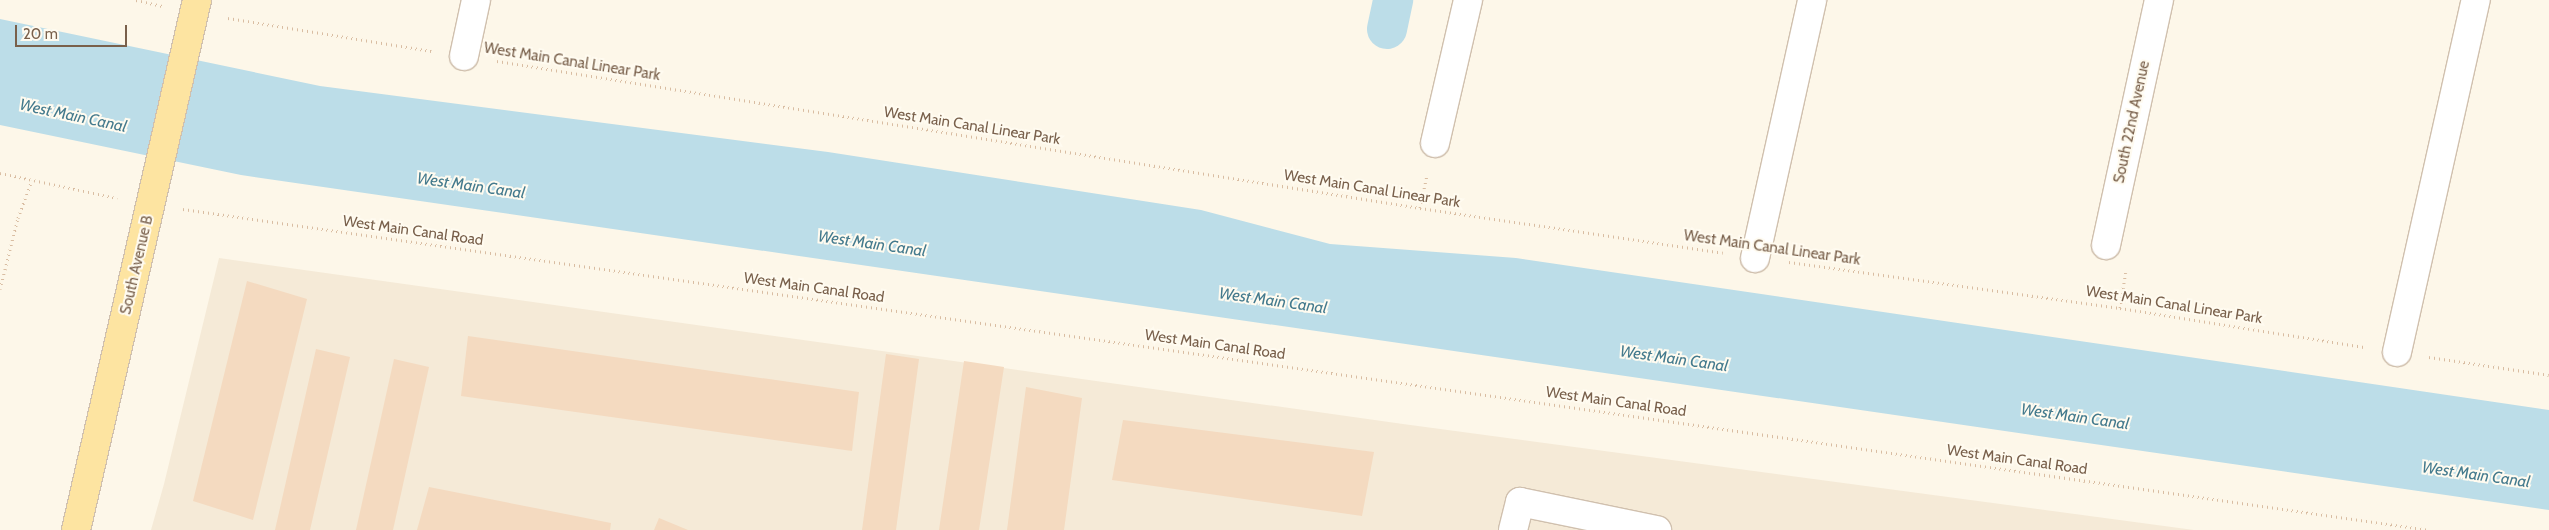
<!DOCTYPE html>
<style>
body{margin:0}
#map{position:relative;width:2549px;height:530px;overflow:hidden;background:#fdf7e9;font-family:Cabin,sans-serif}
div>[style]{position:absolute}
[style*='--x']{left:calc(var(--x)*1px);top:calc(var(--y)*1px);width:calc(var(--w)*1px);rotate:calc(var(--a)*1deg)}
.residential>*{inset:0;background:#f5ead7}
.water>*{inset:0;background:#bcdde8}
.canal>*{height:40px;margin:-20px;padding:0 20px;transform-origin:20px;border-radius:20px;background:#bcdde8}
.building>*{inset:0;background:#f4dac0}
.path>*{height:3px;margin-top:-1.5px;transform-origin:0;background:repeating-linear-gradient(90deg,#d9bda2 0 1px,transparent 0 5px)}
.roads{filter:drop-shadow(1px 0 #d0c0ae) drop-shadow(-1px 0 #d0c0ae) drop-shadow(0 1px #d0c0ae) drop-shadow(0 -1px #d0c0ae)}
.minor>*{height:28px;margin:-14px;padding:0 14px;transform-origin:14px;border-radius:14px;background:#fff}
.major>*{height:28px;margin:-14px;padding:0 14px;transform-origin:14px;border-radius:14px;background:#fde4a1}
span{translate:-50% -50%;white-space:nowrap;text-align:center;line-height:1.15;-webkit-text-stroke:4px #fffbf0;paint-order:stroke}
.street-label{font-size:15px;color:#79604b}
.water-label{font-size:16px;color:#447a8d;font-style:italic}
.scale{position:absolute;left:15px;top:25px;width:112px;height:22px;box-sizing:border-box;border:2px solid #79604b;border-top:0;padding-left:6px;font-size:15px;line-height:18px;white-space:nowrap;color:#79604b;-webkit-text-stroke:4px #fffbf0;paint-order:stroke}
</style>
<div id="map">
<div class="residential">
<div style="clip-path:polygon(219px 258px,1403px 424px,2194px 530px,151px 530px,164px 484px)"></div>
</div>
<div class="water">
<div style="clip-path:polygon(0 19px,320px 86px,828px 152px,1201px 210px,1330px 244px,1516px 258px,2549px 410px,2549px 510px,241px 175px,0 125px)"></div>
</div>
<div class="canal">
<div style="--x:1387;--y:29;--w:30;--a:-78"></div>
</div>
<div class="building">
<div style="clip-path:polygon(247px 281px,307px 299px,253px 520px,193px 501px)"></div>
<div style="clip-path:polygon(468px 336px,859px 392px,852px 451px,461px 396px)"></div>
<div style="clip-path:polygon(316px 349px,350px 357px,310px 530px,275px 530px)"></div>
<div style="clip-path:polygon(886px 354px,919px 359px,896px 530px,862px 530px)"></div>
<div style="clip-path:polygon(394px 359px,429px 367px,393px 530px,356px 530px)"></div>
<div style="clip-path:polygon(964px 361px,1004px 367px,979px 530px,939px 530px)"></div>
<div style="clip-path:polygon(1026px 387px,1082px 398px,1064px 530px,1007px 530px)"></div>
<div style="clip-path:polygon(1123px 420px,1374px 452px,1362px 516px,1112px 480px)"></div>
<div style="clip-path:polygon(429px 487px,611px 523px,610px 530px,417px 530px)"></div>
<div style="clip-path:polygon(659px 518px,688px 530px,654px 530px)"></div>
</div>
<div class="path">
<div style="--x:136;--y:0;--w:27;--a:13"></div>
<div style="--x:228;--y:18;--w:206;--a:9.2"></div>
<div style="--x:497;--y:61;--w:935;--a:9.05"></div>
<div style="--x:1420;--y:208;--w:306;--a:8.4"></div>
<div style="--x:0;--y:173;--w:120;--a:12.1"></div>
<div style="--x:1420;--y:208;--w:33;--a:-78"></div>
<div style="--x:183;--y:209;--w:2269;--a:8.13"></div>
<div style="--x:1789;--y:262;--w:334;--a:7.9"></div>
<div style="--x:2120;--y:308;--w:247;--a:9.1"></div>
<div style="--x:0;--y:289;--w:73;--a:-75.8"></div>
<div style="--x:18;--y:218;--w:40;--a:-69.8"></div>
<div style="--x:2120;--y:308;--w:36;--a:-81"></div>
<div style="--x:2429;--y:357;--w:121;--a:8.5"></div>
</div>
<div class="roads">
<div class="minor">
<div style="--x:464;--y:56;--w:57;--a:-77.9"></div>
<div style="--x:1435;--y:143;--w:147;--a:-77"></div>
<div style="--x:2106;--y:245;--w:251;--a:-77.8"></div>
<div style="--x:1755;--y:258;--w:264;--a:-77.5"></div>
<div style="--x:2397;--y:352;--w:361;--a:-77.4"></div>
<div style="--x:1513;--y:530;--w:29;--a:-76"></div>
<div style="--x:1520;--y:502;--w:140;--a:11.6"></div>
</div>
<div class="major">
<div style="--x:76;--y:530;--w:544;--a:-77.14"></div>
</div>
</div>
<div class="street-label">
<span style="left:572px;top:62px;rotate:9deg">West Main Canal Linear Park</span>
<span style="left:2132px;top:122px;rotate:-78deg">South 22nd Avenue</span>
<span style="left:972px;top:126px;rotate:9deg">West Main Canal Linear Park</span>
<span style="left:1372px;top:189px;rotate:9deg">West Main Canal Linear Park</span>
<span style="left:413px;top:231px;rotate:8deg">West Main Canal Road</span>
<span style="left:1772px;top:248px;rotate:8deg">West Main Canal Linear Park</span>
<span style="left:137px;top:265px;rotate:-77deg">South Avenue B</span>
<span style="left:814px;top:288px;rotate:8deg">West Main Canal Road</span>
<span style="left:2174px;top:305px;rotate:9deg">West Main Canal Linear Park</span>
<span style="left:1215px;top:345px;rotate:8deg">West Main Canal Road</span>
<span style="left:1616px;top:402px;rotate:8deg">West Main Canal Road</span>
<span style="left:2017px;top:460px;rotate:8deg">West Main Canal Road</span>
</div>
<div class="water-label">
<span style="left:73px;top:116px;rotate:12deg">West Main Canal</span>
<span style="left:471px;top:186px;rotate:8deg">West Main Canal</span>
<span style="left:872px;top:244px;rotate:8deg">West Main Canal</span>
<span style="left:1273px;top:301px;rotate:8deg">West Main Canal</span>
<span style="left:1674px;top:359px;rotate:8deg">West Main Canal</span>
<span style="left:2075px;top:417px;rotate:8deg">West Main Canal</span>
<span style="left:2476px;top:475px;rotate:8deg">West Main Canal</span>
</div>
<div class="scale">20 m</div>
</div>
